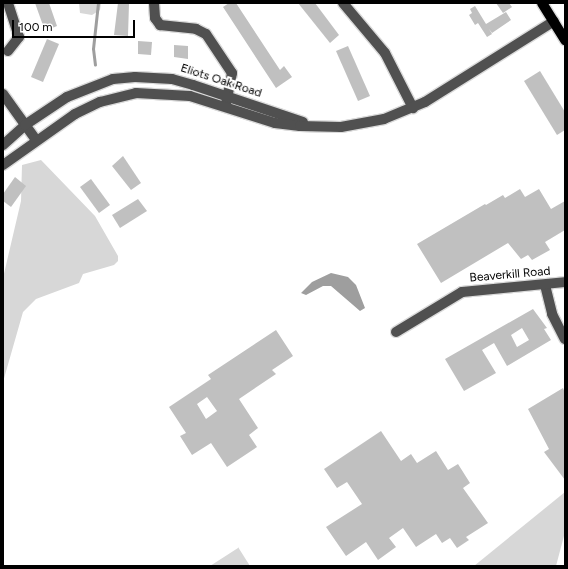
<!DOCTYPE html>
<style>
body{margin:0}
#map{position:relative;width:568px;height:569px;overflow:hidden;background:#fff;font-family:Figtree,sans-serif}
div>[style]{position:absolute}
[style*='--x']{left:calc(var(--x)*1px);top:calc(var(--y)*1px);width:calc(var(--w)*1px);rotate:calc(var(--a)*1deg)}
.green>*{inset:0;background:#d7d7d7}
.water>*{inset:0;background:#9e9e9e}
.stream>*{height:2.5px;margin:-1.25px;padding:0 1.25px;transform-origin:1.25px;border-radius:1.25px;background:#9e9e9e}
.building>*{inset:0;background:#c0c0c0}
.roads{filter:drop-shadow(1px 0 #dbdbdb) drop-shadow(-1px 0 #dbdbdb) drop-shadow(0 1px #dbdbdb) drop-shadow(0 -1px #dbdbdb)}
.minor>*{height:10px;margin:-5px;padding:0 5px;transform-origin:5px;border-radius:5px;background:#505050}
.major>*{height:10px;margin:-5px;padding:0 5px;transform-origin:5px;border-radius:5px;background:#000}
span{translate:-50% -50%;white-space:nowrap;text-align:center;line-height:1.15;-webkit-text-stroke:4px #fff;paint-order:stroke}
.street-label{font-size:12px;color:#000}
.frame{position:absolute;inset:0;border:4px solid #000;pointer-events:none}
.scale{position:absolute;left:12px;top:20px;width:123px;height:18px;box-sizing:border-box;border:2px solid #000;border-top:0;padding-left:5px;font-size:12px;line-height:14px;white-space:nowrap;color:#000;-webkit-text-stroke:3px #fff;paint-order:stroke}
</style>
<div id="map">
<div class="green">
<div style="clip-path:polygon(79px 3px,101px 3px,100px 10px,92px 15px,80px 13px)"></div>
<div style="clip-path:polygon(41px 160px,95px 216px,118px 256px,118px 261px,114px 265px,83px 274px,79px 283px,36px 299px,23px 312px,3px 382px,3px 278px,21px 201px,22px 165px)"></div>
<div style="clip-path:polygon(565px 492px,565px 532px,556px 566px,474px 566px)"></div>
<div style="clip-path:polygon(238px 547px,250px 566px,210px 566px,238px 548px)"></div>
</div>
<div class="water">
<div style="clip-path:polygon(331px 273px,348px 277px,356px 285px,365px 308px,360px 311px,331px 286px,323px 286px,306px 295px,301px 293px,312px 282px)"></div>
</div>
<div class="stream">
<div style="--x:95;--y:65;--w:16;--a:-97"></div>
<div style="--x:93;--y:49;--w:46;--a:-83.8"></div>
</div>
<div class="building">
<div style="clip-path:polygon(35px 3px,49px 3px,57px 26px,45px 31px)"></div>
<div style="clip-path:polygon(118px 3px,129px 3px,128px 36px,114px 35px)"></div>
<div style="clip-path:polygon(229px 3px,236px 3px,280px 70px,284px 66px,292px 77px,276px 88px,223px 7px)"></div>
<div style="clip-path:polygon(298px 3px,315px 3px,339px 35px,330px 43px)"></div>
<div style="clip-path:polygon(496px 3px,509px 3px,512px 7px,503px 13px)"></div>
<div style="clip-path:polygon(475px 6px,486px 24px,506px 12px,511px 20px,492px 33px,489px 29px,492px 34px,487px 37px,478px 23px,475px 25px,469px 15px,472px 13px,470px 9px)"></div>
<div style="clip-path:polygon(47px 39px,59px 44px,43px 82px,31px 77px)"></div>
<div style="clip-path:polygon(138px 41px,152px 42px,151px 55px,138px 54px)"></div>
<div style="clip-path:polygon(174px 45px,188px 46px,188px 59px,174px 57px)"></div>
<div style="clip-path:polygon(348px 46px,370px 96px,358px 101px,336px 51px)"></div>
<div style="clip-path:polygon(540px 71px,565px 112px,565px 130px,557px 135px,524px 81px)"></div>
<div style="clip-path:polygon(123px 156px,141px 183px,131px 190px,112px 166px)"></div>
<div style="clip-path:polygon(15px 177px,26px 186px,11px 207px,3px 201px,3px 194px)"></div>
<div style="clip-path:polygon(91px 179px,110px 205px,99px 213px,80px 187px)"></div>
<div style="clip-path:polygon(520px 189px,525px 197px,539px 189px,551px 209px,565px 201px,565px 230px,545px 242px,550px 250px,532px 260px,528px 255px,521px 259px,508px 243px,441px 283px,417px 244px,485px 204px,486px 205px,503px 195px,505px 198px)"></div>
<div style="clip-path:polygon(138px 199px,147px 211px,120px 228px,112px 215px)"></div>
<div style="clip-path:polygon(evenodd,533px 309px,547px 328px,544px 329px,551px 340px,507px 366px,494px 343px,482px 350px,496px 373px,464px 391px,445px 359px,533px 309px,522px 328px,529px 340px,517px 347px,511px 335px,522px 328px)"></div>
<div style="clip-path:polygon(evenodd,276px 330px,293px 356px,272px 370px,276px 374px,239px 399px,258px 428px,249px 435px,257px 447px,227px 467px,211px 443px,192px 455px,180px 436px,186px 433px,169px 407px,211px 379px,208px 375px,276px 330px,207px 397px,217px 411px,206px 419px,197px 404px,207px 397px)"></div>
<div style="clip-path:polygon(563px 388px,565px 393px,565px 480px,544px 452px,549px 449px,528px 409px)"></div>
<div style="clip-path:polygon(381px 431px,401px 461px,411px 454px,417px 463px,436px 451px,448px 470px,458px 464px,470px 483px,463px 488px,488px 523px,466px 537px,469px 540px,457px 548px,450px 538px,442px 543px,436px 534px,416px 547px,403px 528px,389px 538px,396px 547px,378px 560px,366px 542px,346px 556px,326px 527px,362px 504px,347px 482px,337px 488px,324px 469px)"></div>
</div>
<div class="roads">
<div class="minor">
<div style="--x:154;--y:3;--w:15;--a:86"></div>
<div style="--x:155;--y:18;--w:9;--a:54"></div>
<div style="--x:160;--y:25;--w:36;--a:6"></div>
<div style="--x:196;--y:29;--w:11;--a:27"></div>
<div style="--x:206;--y:34;--w:47;--a:56.3"></div>
<div style="--x:232;--y:73;--w:31;--a:101"></div>
<div style="--x:343;--y:3;--w:65;--a:50"></div>
<div style="--x:385;--y:53;--w:62;--a:63"></div>
<div style="--x:8;--y:51;--w:18;--a:-52"></div>
<div style="--x:19;--y:37;--w:36;--a:-108"></div>
<div style="--x:3;--y:94;--w:57;--a:54.3"></div>
<div style="--x:3;--y:145;--w:30;--a:-42"></div>
<div style="--x:25;--y:125;--w:50;--a:-33.7"></div>
<div style="--x:67;--y:97;--w:49;--a:-21.4"></div>
<div style="--x:113;--y:79;--w:22;--a:-5"></div>
<div style="--x:135;--y:77;--w:37;--a:3"></div>
<div style="--x:172;--y:79;--w:22;--a:16"></div>
<div style="--x:193;--y:85;--w:116;--a:18.6"></div>
<div style="--x:3;--y:165;--w:88;--a:-35.3"></div>
<div style="--x:75;--y:114;--w:28;--a:-26"></div>
<div style="--x:100;--y:102;--w:37;--a:-14"></div>
<div style="--x:136;--y:93;--w:54;--a:3.2"></div>
<div style="--x:190;--y:96;--w:89;--a:17.6"></div>
<div style="--x:275;--y:123;--w:25;--a:7"></div>
<div style="--x:300;--y:126;--w:41;--a:1.4"></div>
<div style="--x:341;--y:127;--w:44;--a:-10.5"></div>
<div style="--x:384;--y:119;--w:44;--a:-22.5"></div>
<div style="--x:425;--y:102;--w:152;--a:-32.1"></div>
<div style="--x:545;--y:285;--w:30;--a:76"></div>
<div style="--x:552;--y:314;--w:28;--a:63"></div>
<div style="--x:396;--y:332;--w:77;--a:-31.2"></div>
<div style="--x:462;--y:292;--w:103;--a:-5.5"></div>
</div>
<div class="major">
<div style="--x:542;--y:3;--w:44;--a:58.1"></div>
</div>
</div>
<div class="street-label">
<span style="left:221px;top:81px;rotate:18deg">Eliots Oak Road</span>
<span style="left:510px;top:275px;rotate:-5deg">Beaverkill Road</span>
</div>
<div class="frame"></div>
<div class="scale">100 m</div>
</div>
